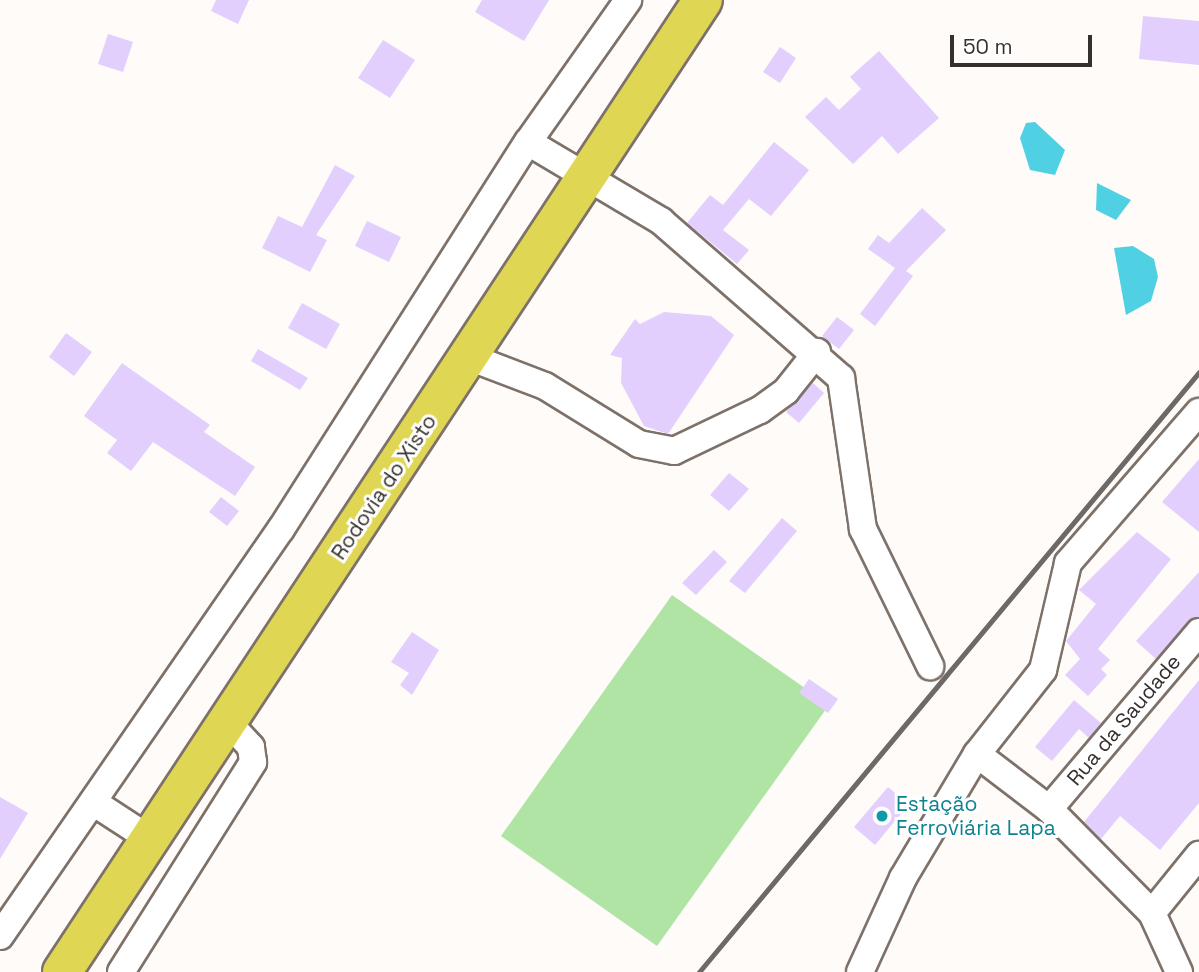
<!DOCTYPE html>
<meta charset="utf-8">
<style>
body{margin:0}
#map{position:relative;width:1199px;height:972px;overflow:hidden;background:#fefbf9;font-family:"Space Grotesk",sans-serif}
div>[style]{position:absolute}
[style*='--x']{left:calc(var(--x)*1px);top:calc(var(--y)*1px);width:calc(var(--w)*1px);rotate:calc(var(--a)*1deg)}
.green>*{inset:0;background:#afe4a4}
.water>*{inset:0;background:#50d1e3}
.building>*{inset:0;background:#e3cffe}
.roads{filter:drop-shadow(2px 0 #7d7169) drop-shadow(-2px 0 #7d7169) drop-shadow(0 2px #7d7169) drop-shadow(0 -2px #7d7169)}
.minor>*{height:26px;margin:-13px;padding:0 13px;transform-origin:13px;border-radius:13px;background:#fff}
.highway>*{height:38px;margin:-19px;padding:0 19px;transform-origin:19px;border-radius:19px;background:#dfd754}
.rail>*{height:5px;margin:-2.5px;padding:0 2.5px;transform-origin:2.5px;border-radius:2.5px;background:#6e6967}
.dots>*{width:19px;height:19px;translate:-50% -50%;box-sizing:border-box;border:4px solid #fff;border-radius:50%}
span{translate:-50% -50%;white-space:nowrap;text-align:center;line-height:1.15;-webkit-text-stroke:6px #fff;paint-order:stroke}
.street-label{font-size:21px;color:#35302d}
.culture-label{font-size:21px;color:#0d838f}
.left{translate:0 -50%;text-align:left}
.scale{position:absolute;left:950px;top:35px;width:142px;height:32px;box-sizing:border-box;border:4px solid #35302d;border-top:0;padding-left:9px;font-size:21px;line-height:24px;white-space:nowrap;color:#35302d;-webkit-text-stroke:5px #fff;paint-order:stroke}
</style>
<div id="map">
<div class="green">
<div style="clip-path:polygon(672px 595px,829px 705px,657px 946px,501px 836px)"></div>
</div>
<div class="water">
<div style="clip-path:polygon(1035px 122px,1065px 150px,1055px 175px,1030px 170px,1020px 138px,1026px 123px)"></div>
<div style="clip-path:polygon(1097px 183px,1131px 200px,1116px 220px,1096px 210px)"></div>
<div style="clip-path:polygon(1133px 246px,1154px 259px,1158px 277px,1151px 301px,1126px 315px,1114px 248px)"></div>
</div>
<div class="building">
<div style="clip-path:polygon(216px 0,249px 0,238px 24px,211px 11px)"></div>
<div style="clip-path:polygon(482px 0,549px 0,524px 41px,475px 12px)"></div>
<div style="clip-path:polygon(1143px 16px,1199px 21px,1199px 65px,1139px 59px)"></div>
<div style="clip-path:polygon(108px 34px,133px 42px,123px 72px,98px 64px)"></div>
<div style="clip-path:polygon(383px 40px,415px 60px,390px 98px,358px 78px)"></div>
<div style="clip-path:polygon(780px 47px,796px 58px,780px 83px,763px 72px)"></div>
<div style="clip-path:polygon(879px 51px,939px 118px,898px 154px,882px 136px,853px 164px,805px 117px,826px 97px,839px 110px,861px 89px,850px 77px)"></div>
<div style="clip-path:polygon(774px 142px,809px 170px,771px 216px,749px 199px,723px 230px,749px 250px,737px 264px,687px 223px,710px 195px,723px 205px)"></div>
<div style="clip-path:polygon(335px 165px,355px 176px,316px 235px,327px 240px,310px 272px,262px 248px,278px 216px,302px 227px)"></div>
<div style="clip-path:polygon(922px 208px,946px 230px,906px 271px,913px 276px,875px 326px,860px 314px,895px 268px,868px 249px,878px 235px,889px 243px)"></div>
<div style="clip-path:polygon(367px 221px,401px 237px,389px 262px,355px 246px)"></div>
<div style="clip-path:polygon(302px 303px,340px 324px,326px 349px,288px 328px)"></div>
<div style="clip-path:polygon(664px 312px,711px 316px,734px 335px,668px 434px,644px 426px,621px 383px,622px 358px,610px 355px,635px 319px,640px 324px)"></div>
<div style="clip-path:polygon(837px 317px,854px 330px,839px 349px,822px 336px)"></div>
<div style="clip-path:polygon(66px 333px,92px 352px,74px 376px,49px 357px)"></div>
<div style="clip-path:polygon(258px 349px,308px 378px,300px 390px,251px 361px)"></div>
<div style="clip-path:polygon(122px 363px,210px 425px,204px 432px,255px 467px,235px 496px,153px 442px,131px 471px,107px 453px,117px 440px,84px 416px)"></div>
<div style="clip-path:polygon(813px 383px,824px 393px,799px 423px,786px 412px)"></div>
<div style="clip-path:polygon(1199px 459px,1199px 532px,1162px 502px)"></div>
<div style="clip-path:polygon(729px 473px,749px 489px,729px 511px,710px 495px)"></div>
<div style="clip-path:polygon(221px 497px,239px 511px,227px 526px,209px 512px)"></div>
<div style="clip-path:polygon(782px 518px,797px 531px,745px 593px,729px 581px)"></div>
<div style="clip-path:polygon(1137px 532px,1171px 559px,1098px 649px,1110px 660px,1101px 669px,1107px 675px,1088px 696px,1065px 675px,1080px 659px,1066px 641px,1096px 604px,1079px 590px)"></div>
<div style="clip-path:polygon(714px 550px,727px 562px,696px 595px,682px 583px)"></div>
<div style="clip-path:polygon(1199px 572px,1199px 617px,1156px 659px,1136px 641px)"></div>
<div style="clip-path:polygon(412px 632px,439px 650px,412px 695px,400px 685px,409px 673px,391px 662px)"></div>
<div style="clip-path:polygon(809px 679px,838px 699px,828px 713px,799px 693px)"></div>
<div style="clip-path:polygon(1199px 680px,1199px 803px,1160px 850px,1120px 816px,1101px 839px,1084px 822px)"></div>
<div style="clip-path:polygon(1074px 700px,1101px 723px,1089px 738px,1079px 729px,1052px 761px,1035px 747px)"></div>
<div style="clip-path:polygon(888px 787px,909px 804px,875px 845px,854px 827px)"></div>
<div style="clip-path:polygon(0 797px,28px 813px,0 859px)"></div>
</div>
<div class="roads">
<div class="minor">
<div style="--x:528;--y:142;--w:155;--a:30.7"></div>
<div style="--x:661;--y:221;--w:239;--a:41.1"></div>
<div style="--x:841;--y:378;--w:153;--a:81.7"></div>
<div style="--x:863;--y:529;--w:153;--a:63.9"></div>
<div style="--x:469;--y:357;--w:81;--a:20.9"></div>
<div style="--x:545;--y:386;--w:110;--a:31.7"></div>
<div style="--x:639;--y:444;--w:36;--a:11"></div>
<div style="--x:674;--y:451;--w:95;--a:-25.5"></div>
<div style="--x:760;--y:410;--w:32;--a:-36"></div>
<div style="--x:786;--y:391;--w:50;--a:-51.5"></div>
<div style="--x:977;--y:754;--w:91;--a:37.4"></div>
<div style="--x:1049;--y:809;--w:146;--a:45.3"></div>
<div style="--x:1152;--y:913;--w:65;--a:65.4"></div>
<div style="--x:93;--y:802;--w:68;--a:33"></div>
<div style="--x:1049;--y:809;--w:232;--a:-49.7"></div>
<div style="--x:1152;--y:913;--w:75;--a:-51"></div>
<div style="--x:0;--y:936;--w:495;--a:-55.4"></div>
<div style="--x:281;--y:529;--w:459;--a:-57.5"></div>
<div style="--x:528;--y:142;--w:174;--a:-54.8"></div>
<div style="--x:121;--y:972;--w:248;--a:-57.8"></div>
<div style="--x:253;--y:762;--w:15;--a:-98"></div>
<div style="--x:251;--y:747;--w:34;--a:-133"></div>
<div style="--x:860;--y:972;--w:103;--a:-65.4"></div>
<div style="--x:903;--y:878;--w:144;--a:-59.2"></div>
<div style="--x:977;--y:754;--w:107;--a:-51.8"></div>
<div style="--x:1043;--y:670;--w:110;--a:-76.8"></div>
<div style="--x:1068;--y:563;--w:200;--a:-49.1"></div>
</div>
<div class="highway">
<div style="--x:62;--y:972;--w:1164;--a:-56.6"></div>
</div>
</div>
<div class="rail">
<div style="--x:699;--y:972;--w:781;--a:-50.19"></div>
</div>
<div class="dots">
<div style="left:882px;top:816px;background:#0f9aa8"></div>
</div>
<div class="street-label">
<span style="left:384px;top:487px;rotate:-56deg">Rodovia do Xisto</span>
<span style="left:1124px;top:720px;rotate:-50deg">Rua da Saudade</span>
</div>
<div class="culture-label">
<span class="left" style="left:896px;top:816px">Estação<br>Ferroviária Lapa</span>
</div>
<div class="scale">50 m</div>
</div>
